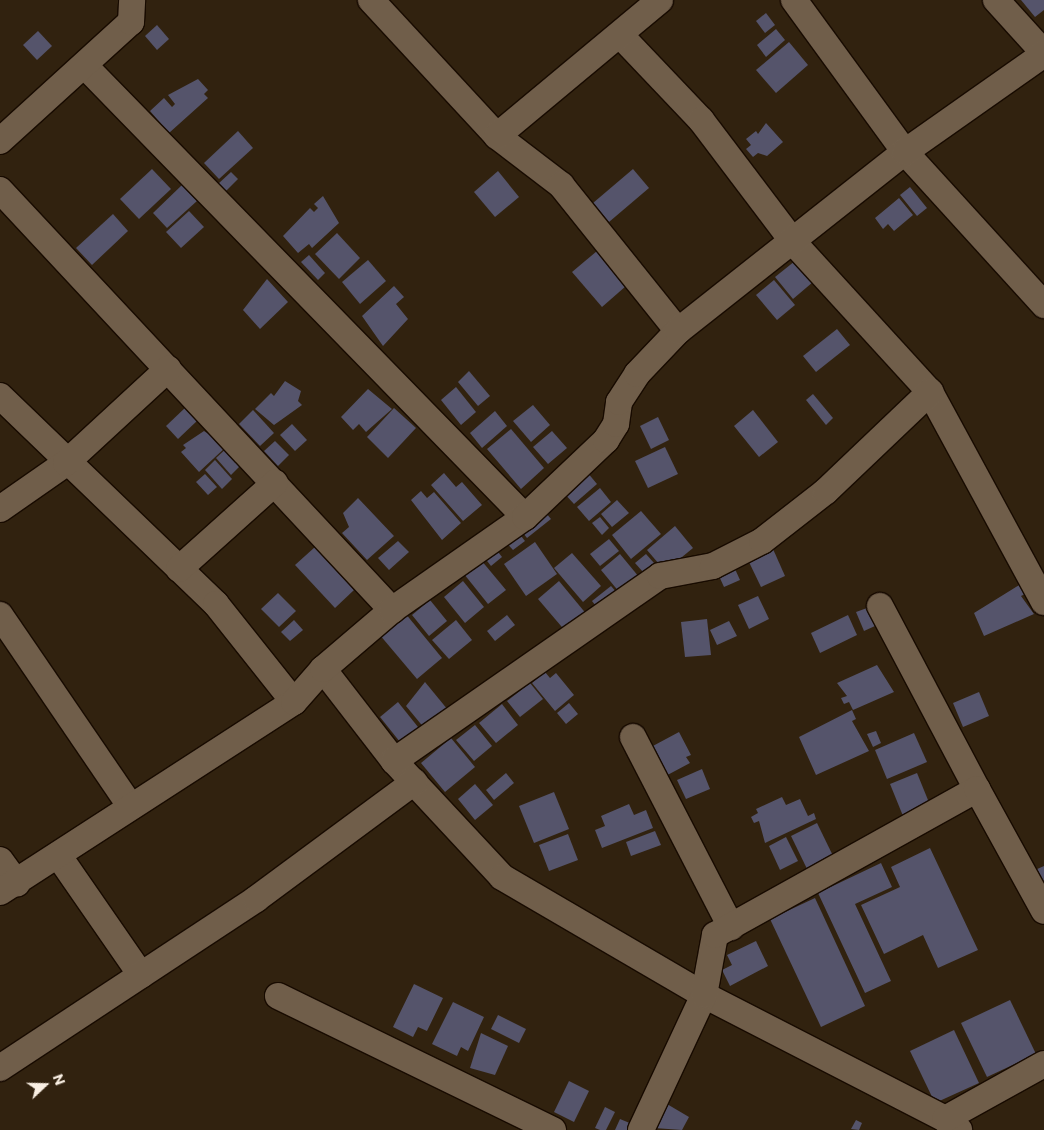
<!DOCTYPE html>
<style>
body{margin:0}
#map{position:relative;width:1044px;height:1130px;overflow:hidden;background:#31220f;font-family:Commissioner,sans-serif}
div>[style]{position:absolute}
[style*='--x']{left:calc(var(--x)*1px);top:calc(var(--y)*1px);width:calc(var(--w)*1px);rotate:calc(var(--a)*1deg)}
.building>*{inset:0;background:#55546b}
.roads{filter:drop-shadow(1px 0 #180b00) drop-shadow(-1px 0 #180b00) drop-shadow(0 1px #180b00) drop-shadow(0 -1px #180b00)}
.minor>*{height:26px;margin:-13px;padding:0 13px;transform-origin:13px;border-radius:13px;background:#705e4a}
span{translate:-50% -50%;white-space:nowrap;text-align:center;line-height:1.15;-webkit-text-stroke:4px #31220f;paint-order:stroke}
.north{position:absolute;left:20px;top:1060px;width:50px;height:50px;-webkit-text-stroke:4px #31220f;paint-order:stroke;rotate:69deg;font-size:14px;font-weight:700;line-height:20px;text-align:center;color:#f9efe3}
.north::after{content:'';display:block;margin:auto;width:18px;height:22px;background:#f9efe3;clip-path:polygon(50% 0,100% 100%,50% 72%,0 100%)}
</style>
<div id="map">
<div class="building">
<div style="clip-path:polygon(1021px 0,1044px 0,1044px 10px,1035px 17px)"></div>
<div style="clip-path:polygon(766px 13px,775px 25px,765px 33px,756px 21px)"></div>
<div style="clip-path:polygon(157px 25px,169px 39px,157px 50px,145px 36px)"></div>
<div style="clip-path:polygon(776px 29px,785px 40px,766px 57px,757px 45px)"></div>
<div style="clip-path:polygon(38px 31px,52px 46px,37px 60px,23px 45px)"></div>
<div style="clip-path:polygon(789px 42px,808px 65px,776px 93px,756px 70px)"></div>
<div style="clip-path:polygon(198px 79px,208px 90px,204px 94px,208px 98px,169px 133px,150px 111px,164px 98px,172px 107px,175px 104px,168px 95px)"></div>
<div style="clip-path:polygon(766px 123px,783px 142px,767px 156px,758px 153px,753px 157px,746px 149px,751px 145px,746px 139px,756px 131px,758px 134px)"></div>
<div style="clip-path:polygon(238px 131px,253px 148px,219px 179px,204px 163px)"></div>
<div style="clip-path:polygon(152px 169px,171px 189px,139px 219px,120px 199px)"></div>
<div style="clip-path:polygon(633px 169px,649px 188px,609px 222px,593px 203px)"></div>
<div style="clip-path:polygon(498px 171px,519px 197px,495px 217px,474px 192px)"></div>
<div style="clip-path:polygon(231px 172px,238px 179px,225px 192px,218px 184px)"></div>
<div style="clip-path:polygon(182px 185px,197px 201px,167px 228px,153px 213px)"></div>
<div style="clip-path:polygon(910px 187px,927px 208px,917px 216px,900px 195px)"></div>
<div style="clip-path:polygon(323px 196px,339px 223px,312px 248px,309px 244px,298px 253px,283px 236px,310px 208px,314px 212px,318px 208px,314px 204px)"></div>
<div style="clip-path:polygon(899px 198px,913px 215px,894px 231px,888px 224px,883px 229px,875px 218px)"></div>
<div style="clip-path:polygon(189px 211px,204px 227px,181px 248px,166px 232px)"></div>
<div style="clip-path:polygon(113px 214px,128px 231px,92px 265px,76px 248px)"></div>
<div style="clip-path:polygon(337px 233px,360px 258px,339px 279px,315px 254px)"></div>
<div style="clip-path:polygon(597px 251px,626px 286px,602px 307px,572px 272px)"></div>
<div style="clip-path:polygon(309px 255px,325px 273px,318px 280px,301px 262px)"></div>
<div style="clip-path:polygon(368px 260px,386px 281px,360px 304px,342px 282px)"></div>
<div style="clip-path:polygon(795px 261px,813px 282px,793px 299px,775px 277px)"></div>
<div style="clip-path:polygon(267px 279px,288px 302px,260px 329px,243px 310px)"></div>
<div style="clip-path:polygon(774px 280px,795px 305px,777px 320px,756px 295px)"></div>
<div style="clip-path:polygon(394px 286px,404px 297px,396px 304px,408px 319px,383px 346px,362px 316px)"></div>
<div style="clip-path:polygon(837px 329px,850px 345px,816px 372px,803px 356px)"></div>
<div style="clip-path:polygon(469px 371px,490px 396px,478px 406px,458px 382px)"></div>
<div style="clip-path:polygon(285px 381px,301px 391px,298px 401px,302px 405px,274px 425px,255px 409px,271px 393px,274px 396px)"></div>
<div style="clip-path:polygon(456px 387px,476px 412px,461px 425px,441px 400px)"></div>
<div style="clip-path:polygon(368px 389px,392px 409px,366px 432px,359px 424px,353px 430px,341px 417px)"></div>
<div style="clip-path:polygon(813px 394px,833px 418px,826px 425px,806px 400px)"></div>
<div style="clip-path:polygon(533px 405px,550px 425px,531px 442px,513px 421px)"></div>
<div style="clip-path:polygon(187px 406px,199px 419px,178px 439px,166px 426px)"></div>
<div style="clip-path:polygon(394px 408px,416px 428px,388px 458px,367px 437px)"></div>
<div style="clip-path:polygon(253px 410px,274px 433px,260px 446px,239px 424px)"></div>
<div style="clip-path:polygon(753px 410px,778px 442px,759px 457px,734px 426px)"></div>
<div style="clip-path:polygon(495px 411px,507px 426px,482px 448px,470px 433px)"></div>
<div style="clip-path:polygon(658px 417px,669px 440px,651px 449px,640px 426px)"></div>
<div style="clip-path:polygon(292px 424px,307px 440px,295px 451px,280px 435px)"></div>
<div style="clip-path:polygon(511px 429px,544px 468px,521px 489px,487px 449px)"></div>
<div style="clip-path:polygon(204px 431px,227px 446px,199px 472px,181px 452px,186px 448px,183px 445px)"></div>
<div style="clip-path:polygon(552px 431px,567px 448px,548px 464px,533px 447px)"></div>
<div style="clip-path:polygon(275px 441px,289px 455px,278px 466px,264px 451px)"></div>
<div style="clip-path:polygon(229px 446px,244px 462px,231px 475px,216px 458px)"></div>
<div style="clip-path:polygon(665px 447px,678px 474px,648px 488px,635px 461px)"></div>
<div style="clip-path:polygon(215px 460px,232px 479px,222px 489px,205px 470px)"></div>
<div style="clip-path:polygon(587px 472px,597px 484px,574px 504px,563px 492px)"></div>
<div style="clip-path:polygon(444px 473px,456px 487px,462px 482px,482px 505px,463px 521px,431px 485px)"></div>
<div style="clip-path:polygon(205px 474px,217px 487px,208px 495px,196px 482px)"></div>
<div style="clip-path:polygon(600px 488px,611px 502px,589px 521px,577px 507px)"></div>
<div style="clip-path:polygon(421px 491px,427px 498px,434px 492px,461px 523px,442px 540px,411px 500px)"></div>
<div style="clip-path:polygon(358px 498px,394px 536px,367px 560px,342px 533px,349px 527px,343px 513px)"></div>
<div style="clip-path:polygon(617px 500px,629px 513px,612px 527px,601px 514px)"></div>
<div style="clip-path:polygon(641px 511px,661px 534px,631px 559px,612px 535px)"></div>
<div style="clip-path:polygon(546px 513px,551px 519px,527px 538px,523px 533px)"></div>
<div style="clip-path:polygon(600px 517px,609px 528px,602px 535px,592px 523px)"></div>
<div style="clip-path:polygon(675px 526px,693px 548px,665px 571px,647px 550px)"></div>
<div style="clip-path:polygon(517px 531px,525px 541px,513px 550px,505px 541px)"></div>
<div style="clip-path:polygon(609px 539px,619px 551px,600px 566px,590px 554px)"></div>
<div style="clip-path:polygon(398px 541px,409px 552px,389px 570px,378px 558px)"></div>
<div style="clip-path:polygon(535px 542px,557px 574px,526px 596px,504px 564px)"></div>
<div style="clip-path:polygon(315px 547px,354px 590px,335px 608px,295px 565px)"></div>
<div style="clip-path:polygon(495px 548px,502px 557px,491px 566px,484px 557px)"></div>
<div style="clip-path:polygon(773px 549px,785px 576px,761px 587px,748px 560px)"></div>
<div style="clip-path:polygon(572px 553px,601px 586px,583px 602px,554px 568px)"></div>
<div style="clip-path:polygon(620px 554px,639px 577px,620px 593px,601px 570px)"></div>
<div style="clip-path:polygon(646px 554px,654px 563px,643px 572px,635px 563px)"></div>
<div style="clip-path:polygon(481px 560px,506px 590px,488px 604px,464px 574px)"></div>
<div style="clip-path:polygon(735px 569px,740px 580px,724px 587px,719px 576px)"></div>
<div style="clip-path:polygon(463px 581px,484px 607px,465px 623px,444px 597px)"></div>
<div style="clip-path:polygon(559px 581px,588px 616px,567px 633px,538px 599px)"></div>
<div style="clip-path:polygon(1021px 584px,1025px 594px,1021px 596px,1034px 614px,984px 636px,974px 613px)"></div>
<div style="clip-path:polygon(611px 586px,618px 594px,599px 610px,592px 601px)"></div>
<div style="clip-path:polygon(278px 593px,296px 611px,279px 627px,261px 609px)"></div>
<div style="clip-path:polygon(758px 596px,769px 619px,749px 629px,738px 605px)"></div>
<div style="clip-path:polygon(430px 600px,447px 621px,429px 636px,412px 615px)"></div>
<div style="clip-path:polygon(867px 608px,875px 626px,864px 631px,856px 612px)"></div>
<div style="clip-path:polygon(405px 613px,442px 658px,417px 679px,379px 634px)"></div>
<div style="clip-path:polygon(507px 615px,515px 625px,495px 641px,487px 631px)"></div>
<div style="clip-path:polygon(848px 615px,857px 635px,820px 653px,811px 633px)"></div>
<div style="clip-path:polygon(707px 619px,711px 655px,685px 657px,681px 622px)"></div>
<div style="clip-path:polygon(294px 620px,303px 630px,290px 641px,281px 632px)"></div>
<div style="clip-path:polygon(456px 620px,472px 640px,449px 659px,432px 640px)"></div>
<div style="clip-path:polygon(729px 621px,737px 636px,717px 645px,710px 630px)"></div>
<div style="clip-path:polygon(877px 665px,894px 692px,853px 710px,849px 702px,844px 704px,841px 698px,847px 696px,837px 683px)"></div>
<div style="clip-path:polygon(545px 672px,550px 678px,556px 673px,574px 695px,555px 711px,532px 683px)"></div>
<div style="clip-path:polygon(425px 682px,448px 710px,425px 729px,406px 706px)"></div>
<div style="clip-path:polygon(530px 683px,543px 699px,520px 717px,507px 701px)"></div>
<div style="clip-path:polygon(979px 692px,989px 716px,963px 727px,953px 703px)"></div>
<div style="clip-path:polygon(398px 702px,422px 732px,404px 747px,380px 717px)"></div>
<div style="clip-path:polygon(569px 703px,578px 714px,566px 724px,557px 713px)"></div>
<div style="clip-path:polygon(502px 704px,518px 725px,496px 743px,479px 723px)"></div>
<div style="clip-path:polygon(852px 710px,856px 719px,852px 721px,869px 751px,816px 775px,799px 737px)"></div>
<div style="clip-path:polygon(475px 725px,492px 746px,474px 761px,456px 740px)"></div>
<div style="clip-path:polygon(876px 731px,881px 743px,873px 747px,867px 734px)"></div>
<div style="clip-path:polygon(679px 732px,691px 755px,686px 757px,690px 763px,660px 779px,651px 747px)"></div>
<div style="clip-path:polygon(914px 733px,927px 762px,887px 779px,875px 750px)"></div>
<div style="clip-path:polygon(451px 738px,475px 767px,445px 792px,421px 763px)"></div>
<div style="clip-path:polygon(702px 769px,710px 789px,686px 799px,677px 780px)"></div>
<div style="clip-path:polygon(506px 773px,514px 783px,494px 800px,486px 790px)"></div>
<div style="clip-path:polygon(917px 773px,930px 805px,903px 816px,890px 784px)"></div>
<div style="clip-path:polygon(475px 784px,493px 805px,475px 820px,458px 799px)"></div>
<div style="clip-path:polygon(554px 792px,569px 829px,534px 843px,519px 806px)"></div>
<div style="clip-path:polygon(782px 797px,786px 805px,800px 799px,808px 816px,814px 813px,816px 819px,765px 843px,759px 821px,754px 823px,751px 817px,758px 813px,756px 809px)"></div>
<div style="clip-path:polygon(629px 804px,634px 815px,646px 810px,653px 828px,602px 848px,595px 830px,605px 826px,601px 816px)"></div>
<div style="clip-path:polygon(817px 823px,836px 862px,810px 875px,791px 836px)"></div>
<div style="clip-path:polygon(655px 831px,661px 845px,631px 856px,626px 842px)"></div>
<div style="clip-path:polygon(568px 834px,578px 860px,549px 871px,539px 845px)"></div>
<div style="clip-path:polygon(786px 837px,798px 861px,780px 870px,769px 846px)"></div>
<div style="clip-path:polygon(930px 848px,978px 950px,938px 968px,923px 935px,884px 954px,861px 905px,900px 887px,891px 867px)"></div>
<div style="clip-path:polygon(881px 863px,892px 887px,855px 904px,891px 981px,865px 993px,818px 893px)"></div>
<div style="clip-path:polygon(1044px 866px,1044px 888px,1035px 870px)"></div>
<div style="clip-path:polygon(815px 898px,865px 1006px,821px 1027px,770px 919px)"></div>
<div style="clip-path:polygon(756px 941px,768px 966px,730px 986px,722px 970px,732px 965px,727px 955px)"></div>
<div style="clip-path:polygon(414px 984px,443px 998px,427px 1031px,418px 1027px,413px 1037px,393px 1027px)"></div>
<div style="clip-path:polygon(1010px 1000px,1036px 1054px,987px 1077px,961px 1023px)"></div>
<div style="clip-path:polygon(453px 1002px,484px 1017px,468px 1051px,461px 1047px,457px 1056px,432px 1044px)"></div>
<div style="clip-path:polygon(498px 1015px,526px 1029px,519px 1043px,491px 1029px)"></div>
<div style="clip-path:polygon(954px 1030px,979px 1083px,935px 1103px,910px 1051px)"></div>
<div style="clip-path:polygon(481px 1033px,508px 1046px,495px 1075px,470px 1068px)"></div>
<div style="clip-path:polygon(569px 1081px,589px 1091px,574px 1122px,554px 1112px)"></div>
<div style="clip-path:polygon(667px 1104px,689px 1117px,682px 1130px,654px 1128px)"></div>
<div style="clip-path:polygon(605px 1107px,615px 1112px,606px 1130px,600px 1130px,595px 1128px)"></div>
<div style="clip-path:polygon(620px 1119px,632px 1124px,629px 1130px,615px 1130px)"></div>
<div style="clip-path:polygon(856px 1120px,862px 1123px,859px 1130px,851px 1129px)"></div>
</div>
<div class="roads">
<div class="minor">
<div style="--x:371;--y:0;--w:185;--a:47.2"></div>
<div style="--x:497;--y:136;--w:81;--a:37.4"></div>
<div style="--x:561;--y:185;--w:187;--a:51.3"></div>
<div style="--x:794;--y:0;--w:188;--a:53.9"></div>
<div style="--x:905;--y:152;--w:207;--a:47.7"></div>
<div style="--x:996;--y:0;--w:72;--a:47.8"></div>
<div style="--x:621;--y:36;--w:116;--a:46.4"></div>
<div style="--x:701;--y:120;--w:154;--a:52.9"></div>
<div style="--x:794;--y:243;--w:202;--a:47.6"></div>
<div style="--x:930;--y:392;--w:239;--a:61.5"></div>
<div style="--x:85;--y:66;--w:630;--a:45.71"></div>
<div style="--x:497;--y:136;--w:212;--a:-39.8"></div>
<div style="--x:0;--y:141;--w:177;--a:-42.3"></div>
<div style="--x:131;--y:22;--w:22;--a:-87"></div>
<div style="--x:0;--y:190;--w:575;--a:46.97"></div>
<div style="--x:0;--y:396;--w:300;--a:43.9"></div>
<div style="--x:216;--y:604;--w:125;--a:51.5"></div>
<div style="--x:0;--y:509;--w:80;--a:-34.9"></div>
<div style="--x:66;--y:463;--w:139;--a:-42.7"></div>
<div style="--x:179;--y:569;--w:129;--a:-41.9"></div>
<div style="--x:880;--y:606;--w:207;--a:62.1"></div>
<div style="--x:0;--y:615;--w:232;--a:55.7"></div>
<div style="--x:323;--y:669;--w:116;--a:52.3"></div>
<div style="--x:394;--y:761;--w:158;--a:47"></div>
<div style="--x:502;--y:877;--w:234;--a:30.3"></div>
<div style="--x:704;--y:995;--w:271;--a:27.2"></div>
<div style="--x:945;--y:1119;--w:18;--a:38"></div>
<div style="--x:633;--y:737;--w:214;--a:62.7"></div>
<div style="--x:394;--y:761;--w:324;--a:-34.8"></div>
<div style="--x:660;--y:576;--w:54;--a:-10.7"></div>
<div style="--x:713;--y:566;--w:55;--a:-27"></div>
<div style="--x:762;--y:541;--w:81;--a:-38"></div>
<div style="--x:826;--y:491;--w:144;--a:-43.6"></div>
<div style="--x:58;--y:855;--w:146;--a:55.3"></div>
<div style="--x:0;--y:860;--w:29;--a:54"></div>
<div style="--x:0;--y:892;--w:350;--a:-32.9"></div>
<div style="--x:294;--y:702;--w:44;--a:-48.7"></div>
<div style="--x:323;--y:669;--w:91;--a:-40.5"></div>
<div style="--x:392;--y:610;--w:162;--a:-35"></div>
<div style="--x:525;--y:517;--w:112;--a:-43.5"></div>
<div style="--x:606;--y:440;--w:19;--a:-58"></div>
<div style="--x:616;--y:424;--w:22;--a:-82"></div>
<div style="--x:619;--y:402;--w:33;--a:-57"></div>
<div style="--x:637;--y:374;--w:59;--a:-46.4"></div>
<div style="--x:678;--y:331;--w:289;--a:-38.3"></div>
<div style="--x:905;--y:152;--w:170;--a:-35.2"></div>
<div style="--x:278;--y:996;--w:306;--a:26"></div>
<div style="--x:0;--y:1068;--w:307;--a:-33.4"></div>
<div style="--x:256;--y:899;--w:197;--a:-36.5"></div>
<div style="--x:945;--y:1119;--w:113;--a:-29.1"></div>
<div style="--x:641;--y:1130;--w:149;--a:-65"></div>
<div style="--x:704;--y:995;--w:61;--a:-79.6"></div>
<div style="--x:715;--y:935;--w:300;--a:-29.1"></div>
<div style="--x:977;--y:789;--w:139;--a:61.2"></div>
</div>
</div>
<div class="north">N</div>
</div>
